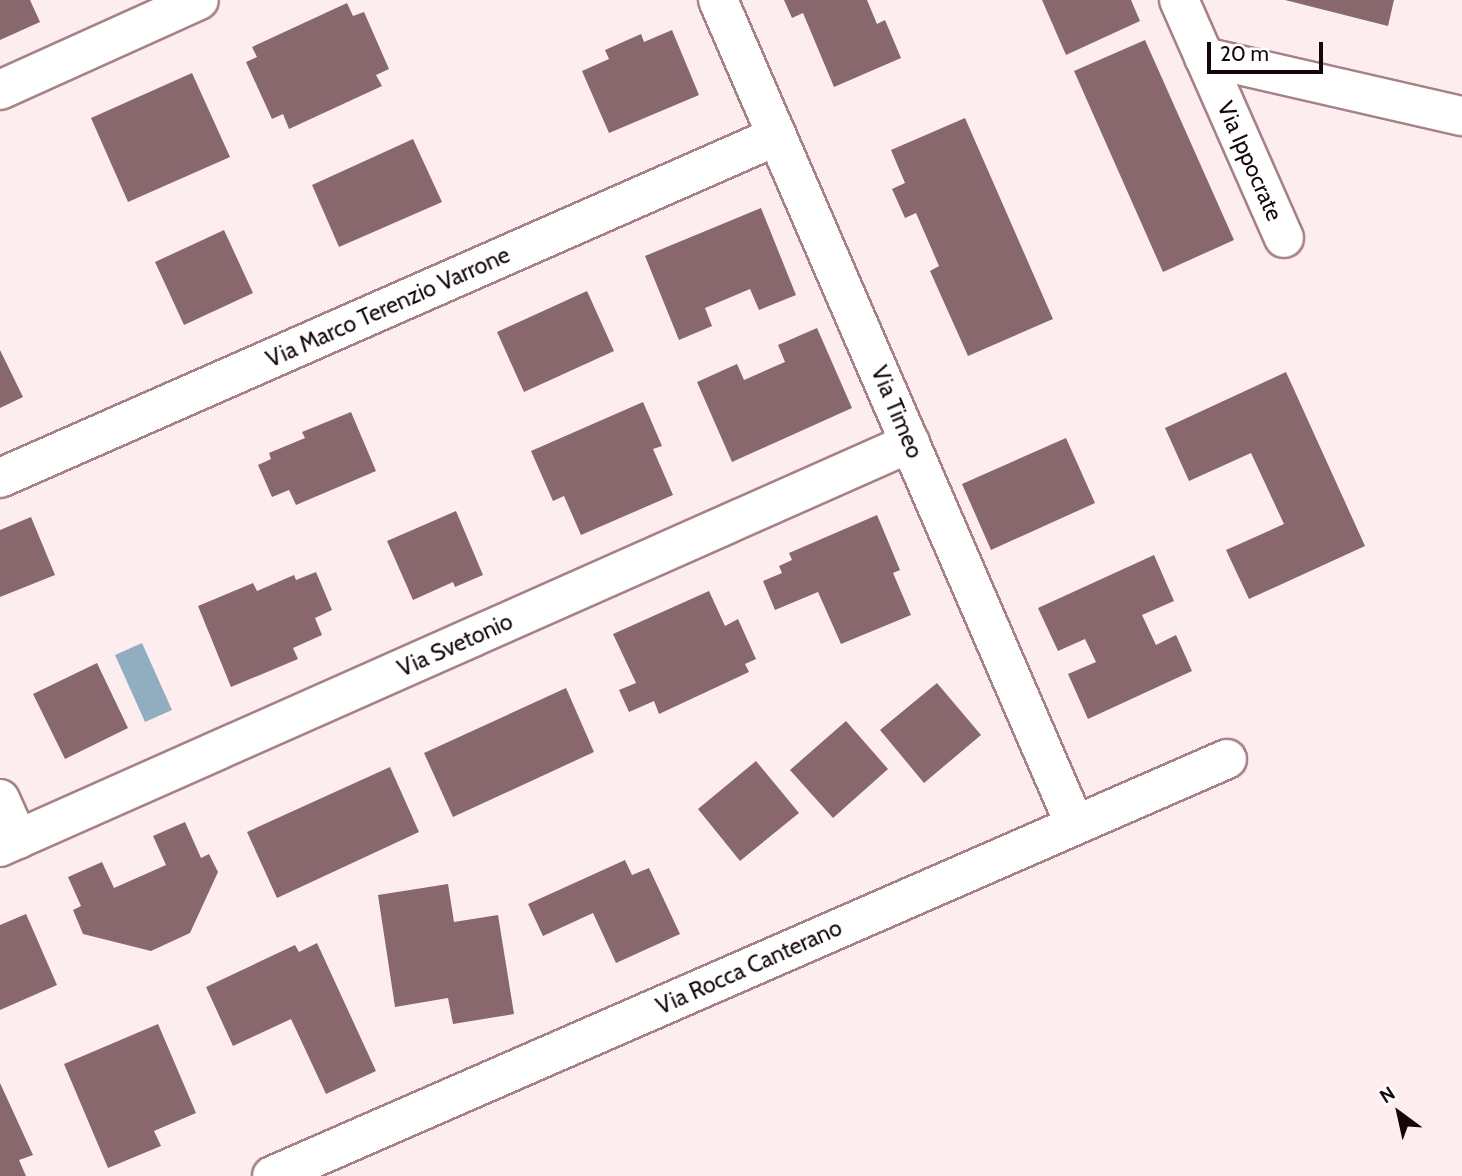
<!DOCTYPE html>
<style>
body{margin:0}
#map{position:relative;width:1462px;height:1176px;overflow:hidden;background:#feedef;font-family:Cabin,sans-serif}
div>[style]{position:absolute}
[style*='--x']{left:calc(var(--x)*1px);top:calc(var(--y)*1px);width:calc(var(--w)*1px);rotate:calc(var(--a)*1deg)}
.water>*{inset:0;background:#91aec1}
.building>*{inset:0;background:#88686c}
.roads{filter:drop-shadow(2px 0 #a68286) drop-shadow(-2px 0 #a68286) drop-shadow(0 2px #a68286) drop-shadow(0 -2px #a68286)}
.minor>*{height:38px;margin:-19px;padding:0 19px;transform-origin:19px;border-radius:19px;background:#fff}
span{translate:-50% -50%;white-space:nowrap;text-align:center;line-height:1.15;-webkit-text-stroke:6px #fff;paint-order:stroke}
.street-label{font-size:23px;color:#130709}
.north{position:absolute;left:1364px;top:1078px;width:70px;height:70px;-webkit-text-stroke:5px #fff;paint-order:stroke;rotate:327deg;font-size:19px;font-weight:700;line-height:28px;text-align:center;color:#130709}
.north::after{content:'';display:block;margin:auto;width:24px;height:32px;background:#130709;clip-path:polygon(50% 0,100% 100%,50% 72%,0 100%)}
.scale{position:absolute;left:1207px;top:42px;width:116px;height:32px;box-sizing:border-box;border:4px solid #130709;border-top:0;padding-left:9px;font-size:21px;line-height:24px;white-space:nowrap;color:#130709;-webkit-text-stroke:5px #fff;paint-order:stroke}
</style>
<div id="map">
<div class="water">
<div style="clip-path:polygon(142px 643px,172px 710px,145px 722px,115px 655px)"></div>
</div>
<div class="building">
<div style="clip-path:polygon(0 0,30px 0,40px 22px,0 40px)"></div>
<div style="clip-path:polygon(784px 0,867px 0,877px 24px,885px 20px,901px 58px,834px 87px,803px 13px,792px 18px)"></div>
<div style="clip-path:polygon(1042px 0,1131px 0,1140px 21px,1066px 55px)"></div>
<div style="clip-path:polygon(1285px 0,1394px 0,1388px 26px)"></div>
<div style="clip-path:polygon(347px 3px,353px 16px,364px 12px,389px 69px,376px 75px,382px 86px,289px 129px,283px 114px,272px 119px,246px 62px,257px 57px,252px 47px)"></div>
<div style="clip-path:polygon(672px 30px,699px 95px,609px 133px,582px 71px,609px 59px,605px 50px,641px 34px,644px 42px)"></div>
<div style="clip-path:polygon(1145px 40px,1234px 240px,1163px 272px,1074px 71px)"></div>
<div style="clip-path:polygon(192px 73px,230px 157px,128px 202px,91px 118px)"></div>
<div style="clip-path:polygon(965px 118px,1053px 319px,968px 356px,930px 271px,939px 266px,916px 213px,905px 218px,892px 189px,905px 183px,891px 150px)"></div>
<div style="clip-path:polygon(413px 139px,442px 202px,339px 247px,312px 185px)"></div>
<div style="clip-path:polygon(761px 208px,796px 295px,759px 310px,750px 289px,705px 308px,712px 326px,679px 340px,645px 256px)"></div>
<div style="clip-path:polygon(224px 230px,253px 293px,184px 325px,155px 262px)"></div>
<div style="clip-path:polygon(587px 291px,614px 351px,524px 392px,497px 332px)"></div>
<div style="clip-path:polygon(817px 328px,852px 408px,732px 462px,697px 382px,737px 364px,744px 380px,785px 362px,778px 345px)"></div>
<div style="clip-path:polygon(0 350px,23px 397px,0 408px)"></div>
<div style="clip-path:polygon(1286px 372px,1365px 546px,1249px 599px,1226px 550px,1284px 524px,1251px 453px,1189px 481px,1165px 428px)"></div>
<div style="clip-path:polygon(643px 402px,662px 446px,653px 449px,673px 495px,581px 535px,564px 496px,553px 501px,531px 451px)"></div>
<div style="clip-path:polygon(351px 412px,376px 471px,296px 505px,289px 490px,272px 497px,258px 465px,271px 459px,269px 453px,305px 438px,302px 432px)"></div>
<div style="clip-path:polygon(1066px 438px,1095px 503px,991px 550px,962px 484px)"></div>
<div style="clip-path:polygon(456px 511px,483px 575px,455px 587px,453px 582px,413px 600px,387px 541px)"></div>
<div style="clip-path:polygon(877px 515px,900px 570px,893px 573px,911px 615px,841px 644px,818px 592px,775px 610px,763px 581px,782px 573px,779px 566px,792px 560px,789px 553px)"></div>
<div style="clip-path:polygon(31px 517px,55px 575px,0 597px,0 530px)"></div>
<div style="clip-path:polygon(1154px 555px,1174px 601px,1142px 615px,1156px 645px,1176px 635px,1192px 671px,1088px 719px,1068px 674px,1096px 662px,1085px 639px,1058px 651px,1038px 608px)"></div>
<div style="clip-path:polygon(316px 572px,332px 610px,315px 618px,322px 635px,293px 648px,298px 659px,231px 687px,198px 606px,253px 583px,257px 591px,294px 575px,296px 580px)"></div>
<div style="clip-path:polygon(709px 591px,725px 626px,738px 619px,756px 659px,745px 664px,749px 672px,659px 714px,654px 701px,629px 712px,619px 690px,636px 683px,613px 634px)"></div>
<div style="clip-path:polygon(97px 663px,128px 728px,65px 759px,33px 694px)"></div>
<div style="clip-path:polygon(937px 683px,981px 735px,924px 783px,880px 730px)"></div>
<div style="clip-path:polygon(566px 688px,594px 752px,453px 817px,424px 753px)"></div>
<div style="clip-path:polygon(846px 721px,888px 769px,833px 818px,790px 770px)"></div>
<div style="clip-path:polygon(756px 761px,799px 813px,740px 861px,698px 809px)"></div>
<div style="clip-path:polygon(390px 767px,419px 832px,277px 898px,247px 832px)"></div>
<div style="clip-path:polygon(185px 822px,201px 858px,209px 854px,218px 872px,190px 933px,151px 951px,83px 934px,73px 910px,81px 906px,68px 877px,102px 862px,114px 888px,166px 865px,153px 836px)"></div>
<div style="clip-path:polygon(625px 860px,632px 875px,649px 868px,680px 934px,616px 963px,593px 913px,543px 936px,528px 904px)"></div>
<div style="clip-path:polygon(448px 884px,454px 922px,498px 915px,514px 1014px,453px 1024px,448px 998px,395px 1007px,378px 895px)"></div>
<div style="clip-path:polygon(26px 914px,57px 985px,0 1010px,0 925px)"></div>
<div style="clip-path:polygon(317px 943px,376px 1071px,326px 1094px,291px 1019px,233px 1046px,206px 987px,295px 945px,299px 952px)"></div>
<div style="clip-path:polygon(158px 1024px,196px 1113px,154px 1131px,161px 1146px,108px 1168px,64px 1064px)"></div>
<div style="clip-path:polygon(0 1083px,33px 1155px,19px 1160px,26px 1176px,0 1176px)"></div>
</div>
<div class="roads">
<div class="minor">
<div style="--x:718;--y:0;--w:899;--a:66.6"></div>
<div style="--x:1179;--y:0;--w:260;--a:66.2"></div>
<div style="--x:1204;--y:57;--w:265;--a:12.9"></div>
<div style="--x:0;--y:90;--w:218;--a:-24.3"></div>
<div style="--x:0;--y:478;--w:849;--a:-23.76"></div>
<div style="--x:0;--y:799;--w:44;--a:65.8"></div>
<div style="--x:0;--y:847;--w:996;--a:-23.94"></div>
<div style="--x:272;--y:1176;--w:1042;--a:-23.59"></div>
</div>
</div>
<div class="street-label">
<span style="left:1250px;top:161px;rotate:66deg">Via Ippocrate</span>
<span style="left:388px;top:307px;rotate:-24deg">Via Marco Terenzio Varrone</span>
<span style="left:897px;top:412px;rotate:67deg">Via Timeo</span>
<span style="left:455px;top:645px;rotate:-24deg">Via Svetonio</span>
<span style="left:749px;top:967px;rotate:-24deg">Via Rocca Canterano</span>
</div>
<div class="north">N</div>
<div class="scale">20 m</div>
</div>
